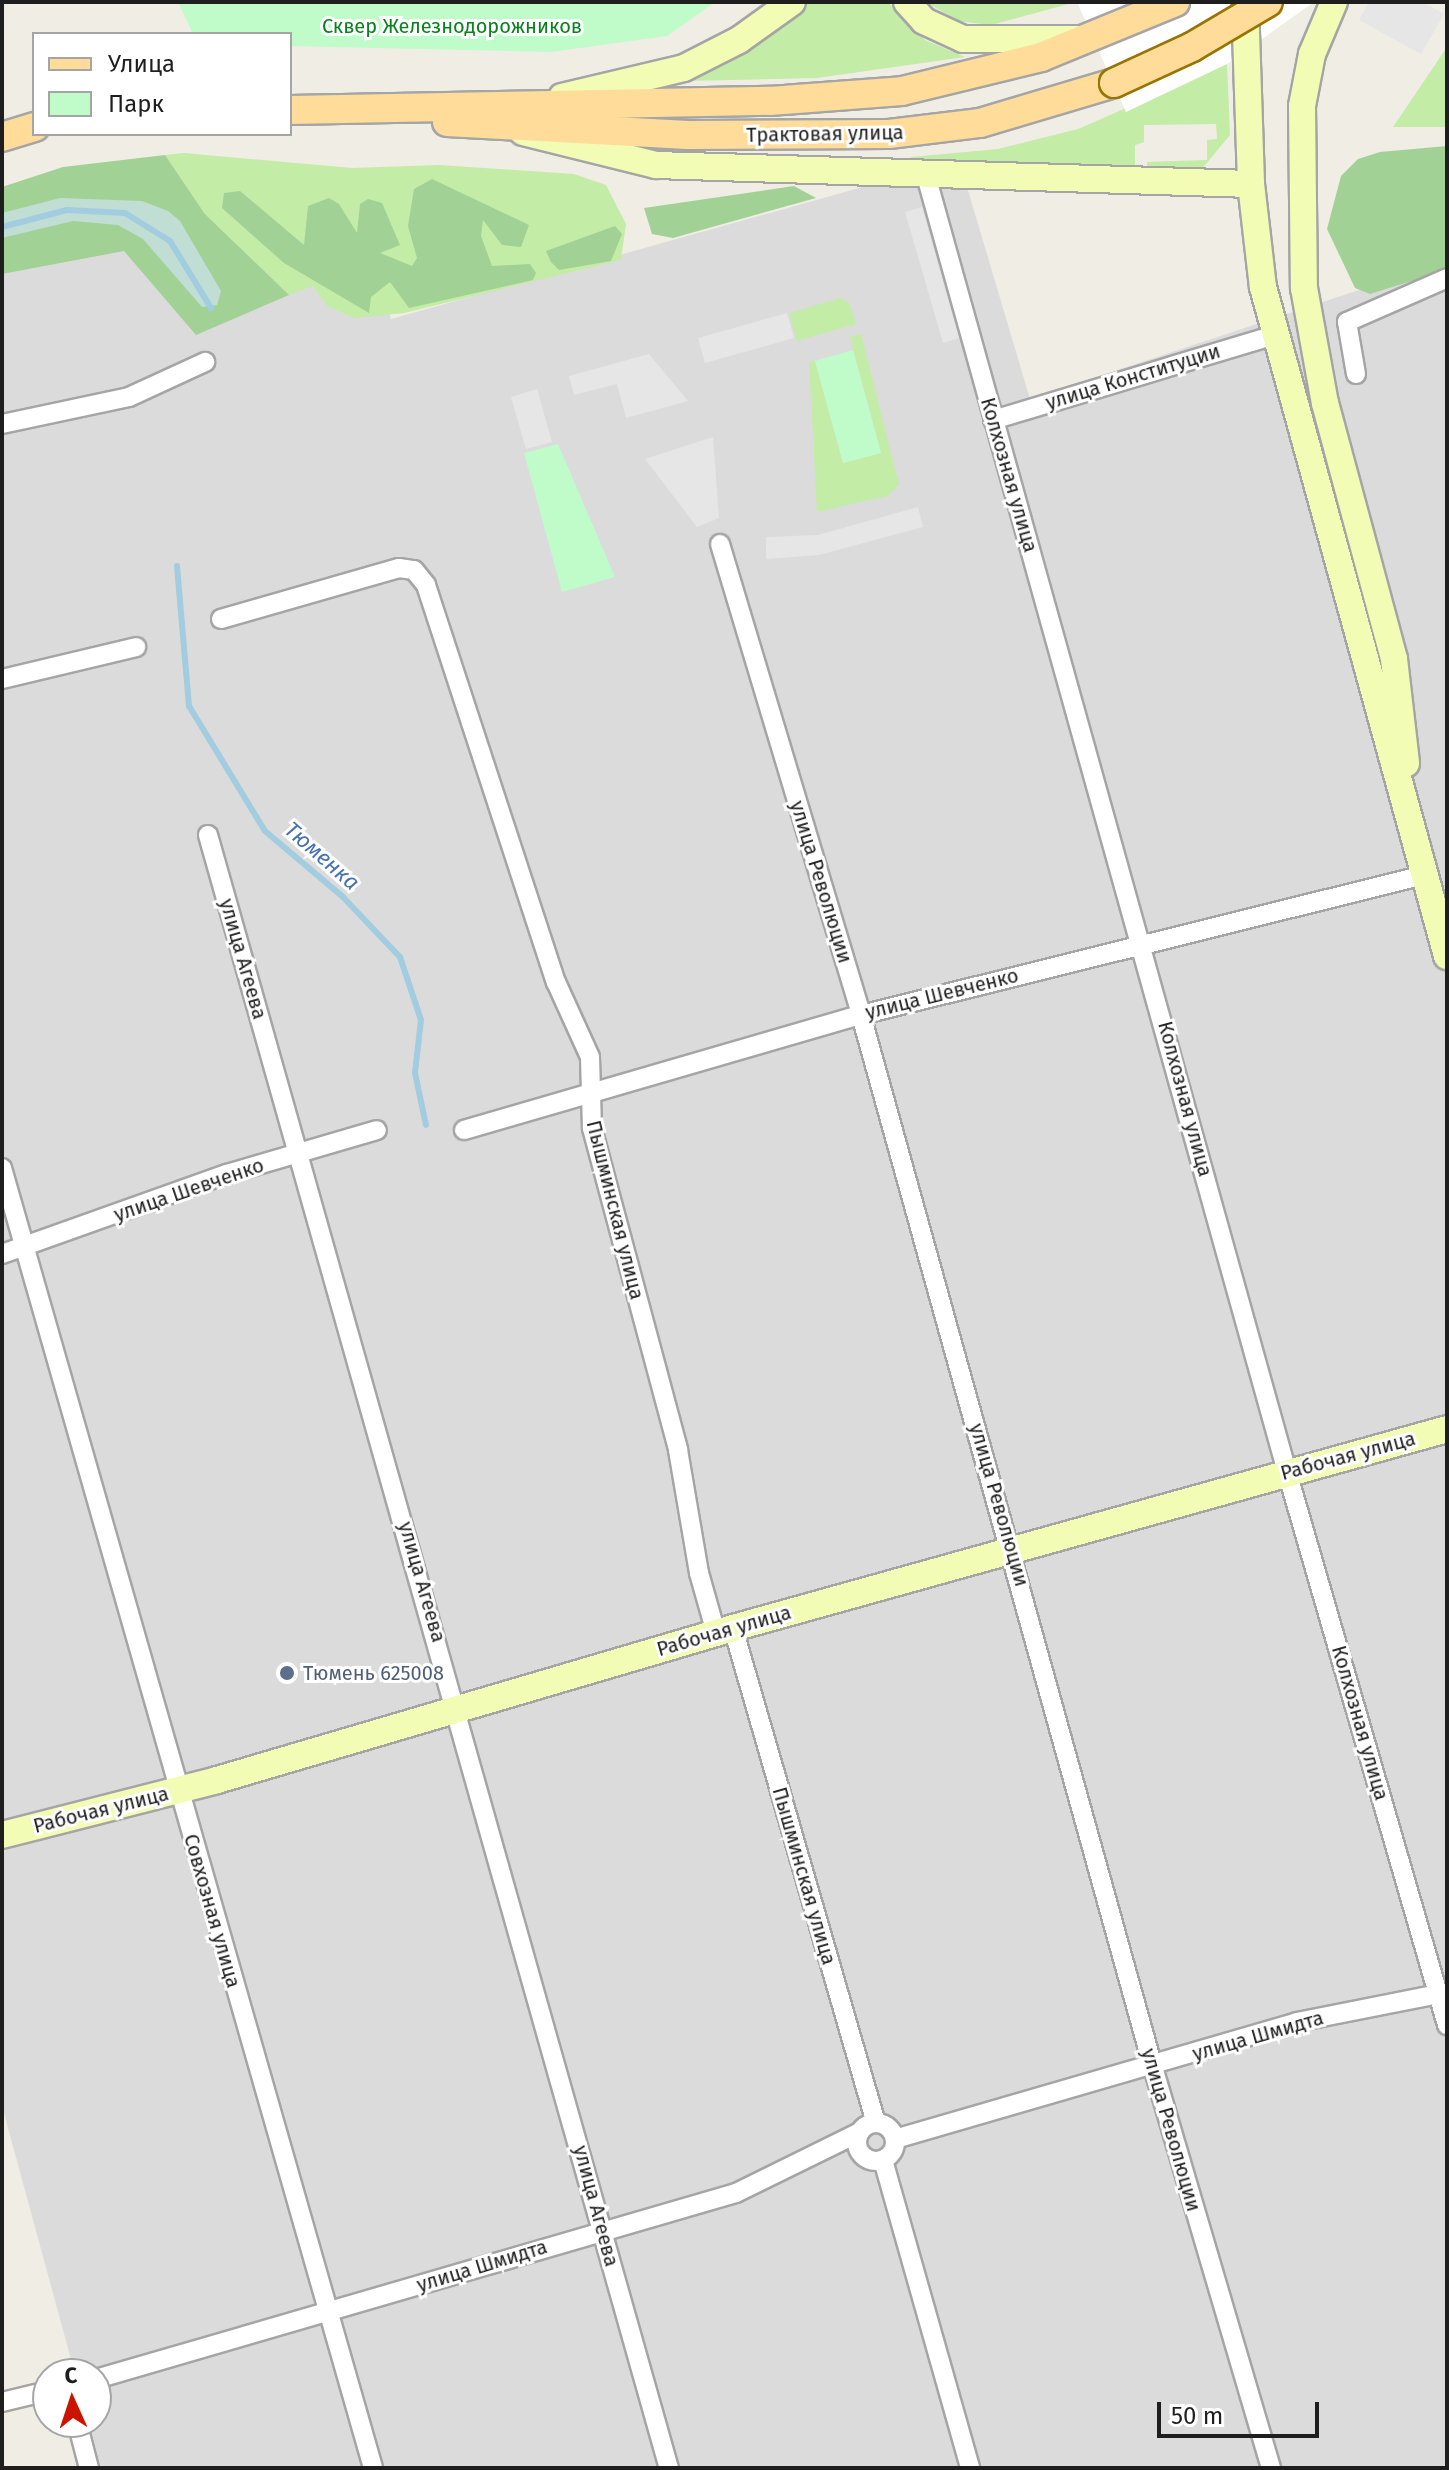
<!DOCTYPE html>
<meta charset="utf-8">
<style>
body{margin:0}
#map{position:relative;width:1449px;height:2470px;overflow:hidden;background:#f0ede4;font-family:"Fira Sans",sans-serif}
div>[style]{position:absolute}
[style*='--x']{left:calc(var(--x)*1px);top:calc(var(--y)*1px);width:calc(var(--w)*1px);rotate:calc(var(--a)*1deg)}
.residential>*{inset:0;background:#dcdbdb}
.grass>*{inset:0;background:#c3eca7}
.forest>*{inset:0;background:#a2d196}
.wetland>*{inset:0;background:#c0ded3}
.park>*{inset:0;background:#bffcc9}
.parking>*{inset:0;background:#e6e6e6}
.pier>*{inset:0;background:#fff}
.stream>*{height:6px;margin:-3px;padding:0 3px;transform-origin:3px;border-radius:3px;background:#a2ccdf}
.roads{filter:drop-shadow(2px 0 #a5a5a5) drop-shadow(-2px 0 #a5a5a5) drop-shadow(0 2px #a5a5a5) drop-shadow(0 -2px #a5a5a5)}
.street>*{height:18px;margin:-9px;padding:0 9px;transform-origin:9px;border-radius:9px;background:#fff}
.street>.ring{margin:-9px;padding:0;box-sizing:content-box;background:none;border:18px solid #fff;border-radius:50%}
.secondary>*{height:26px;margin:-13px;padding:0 13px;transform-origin:13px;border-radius:13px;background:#f2fcb5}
.primary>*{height:28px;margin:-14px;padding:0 14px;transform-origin:14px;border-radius:14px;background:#ffdc99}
.bridges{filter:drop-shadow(2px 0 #987400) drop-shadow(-2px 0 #987400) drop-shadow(0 2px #987400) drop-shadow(0 -2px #987400)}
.primary-bridge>*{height:28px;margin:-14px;padding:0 14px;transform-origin:14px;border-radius:14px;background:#ffdc99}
.dots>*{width:22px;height:22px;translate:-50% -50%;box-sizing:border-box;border:4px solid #fff;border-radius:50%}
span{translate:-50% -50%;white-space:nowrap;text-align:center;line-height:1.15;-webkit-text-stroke:6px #fff;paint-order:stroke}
.park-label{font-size:20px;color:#07821c}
.street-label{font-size:20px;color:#1e1e1e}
.service-label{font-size:20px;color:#4e5e75}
.left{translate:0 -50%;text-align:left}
.water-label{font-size:22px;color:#4672b2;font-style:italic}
.frame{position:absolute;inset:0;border:4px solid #1e1e1e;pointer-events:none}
.legend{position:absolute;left:32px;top:32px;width:260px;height:104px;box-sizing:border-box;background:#fff;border:2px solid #a5a5a5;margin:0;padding:10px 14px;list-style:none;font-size:24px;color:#1e1e1e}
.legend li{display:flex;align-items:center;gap:16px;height:40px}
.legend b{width:40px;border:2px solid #a5a5a5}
.north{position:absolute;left:32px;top:2358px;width:80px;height:80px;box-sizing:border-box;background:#fff;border:2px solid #a5a5a5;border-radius:50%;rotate:357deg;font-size:22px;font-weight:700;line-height:32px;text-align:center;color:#1e1e1e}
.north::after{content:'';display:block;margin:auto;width:28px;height:36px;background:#cc1300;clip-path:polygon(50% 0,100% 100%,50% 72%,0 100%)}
.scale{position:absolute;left:1157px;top:2402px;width:162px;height:36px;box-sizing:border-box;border:4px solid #1e1e1e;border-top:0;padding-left:10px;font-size:24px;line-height:28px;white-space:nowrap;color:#1e1e1e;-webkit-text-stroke:6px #fff;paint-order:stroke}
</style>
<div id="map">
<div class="residential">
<div style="clip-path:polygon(959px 160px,1030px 399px,1447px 261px,1447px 2468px,101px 2468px,89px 2422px,96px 2422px,96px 2374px,75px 2374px,2px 2106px,2px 254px,39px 243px,370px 249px,391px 319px)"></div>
</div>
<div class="grass">
<div style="clip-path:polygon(807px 2px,888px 2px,925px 40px,965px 57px,817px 78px,687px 81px,750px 47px)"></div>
<div style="clip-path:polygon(926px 2px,1076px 2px,991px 25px,958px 21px)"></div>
<div style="clip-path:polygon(1447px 47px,1447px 127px,1393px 127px)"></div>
<div style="clip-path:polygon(1227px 64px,1230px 135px,1201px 170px,1147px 173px,1147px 162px,1207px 160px,1207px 140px,1217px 139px,1216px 124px,1144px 125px,1144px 142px,1135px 145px,1135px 173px,911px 164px,911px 157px,998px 149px,1078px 129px)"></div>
<div style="clip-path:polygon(184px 153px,352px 168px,440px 165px,574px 174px,606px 185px,626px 224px,621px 260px,404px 313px,354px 318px,327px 306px,313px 286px,289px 295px,205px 214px,165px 155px)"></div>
<div style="clip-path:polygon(840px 298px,850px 304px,856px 324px,797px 341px,789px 313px)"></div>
<div style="clip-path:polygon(861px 334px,899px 484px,888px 496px,817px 512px,809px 361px,815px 361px,843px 463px,881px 453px,850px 337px)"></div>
</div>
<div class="forest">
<div style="clip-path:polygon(1447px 146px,1447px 270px,1370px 294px,1355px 288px,1327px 229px,1341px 176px,1358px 159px,1380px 152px)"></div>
<div style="clip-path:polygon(165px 155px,205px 214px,289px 295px,196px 335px,124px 251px,2px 274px,2px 187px,63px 167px)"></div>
<div style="clip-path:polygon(432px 179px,529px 225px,521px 247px,502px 245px,483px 220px,481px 236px,492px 266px,530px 264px,536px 273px,533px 280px,409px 308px,390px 282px,371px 297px,369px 313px,284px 263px,222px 208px,224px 193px,240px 191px,304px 245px,308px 206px,329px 198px,339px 204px,357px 233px,360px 204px,368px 199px,382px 203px,400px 245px,380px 253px,412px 266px,417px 258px,408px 226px,414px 189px)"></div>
<div style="clip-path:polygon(794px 186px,816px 198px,673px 238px,652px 234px,644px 208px)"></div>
<div style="clip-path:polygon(615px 226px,622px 234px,611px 261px,559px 270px,551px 262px,546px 251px)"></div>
</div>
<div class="wetland">
<div style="clip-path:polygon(60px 198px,142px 201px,168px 211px,180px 221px,221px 291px,217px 305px,202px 307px,143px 239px,118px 225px,73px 221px,2px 238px,2px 213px)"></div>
</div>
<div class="park">
<div style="clip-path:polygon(178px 2px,715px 2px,667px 36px,551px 52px,290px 46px,290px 34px,193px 34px)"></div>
<div style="clip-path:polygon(853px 350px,881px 453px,843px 463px,815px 361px)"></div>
<div style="clip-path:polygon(558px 444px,615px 577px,562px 592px,524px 453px)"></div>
</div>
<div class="parking">
<div style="clip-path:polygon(1369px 2px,1422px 2px,1444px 14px,1421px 54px,1359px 20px)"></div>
<div style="clip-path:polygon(922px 207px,959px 338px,943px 343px,905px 212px)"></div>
<div style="clip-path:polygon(787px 313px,794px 338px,705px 363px,698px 338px)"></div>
<div style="clip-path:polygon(649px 354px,688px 401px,626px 418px,617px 384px,574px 395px,569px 376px)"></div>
<div style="clip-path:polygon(537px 389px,552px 442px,526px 449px,511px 397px)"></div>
<div style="clip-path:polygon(713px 437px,719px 518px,697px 527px,645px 459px)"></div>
<div style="clip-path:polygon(918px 507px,923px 527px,819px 555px,766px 559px,766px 537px,818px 535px)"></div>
</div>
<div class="pier">
<div style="clip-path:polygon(1077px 2px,1314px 2px,1227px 64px,1126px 112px)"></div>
</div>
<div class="stream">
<div style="--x:2;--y:227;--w:67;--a:-14.7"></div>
<div style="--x:67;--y:210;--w:58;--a:3"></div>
<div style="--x:125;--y:213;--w:53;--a:31.9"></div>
<div style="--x:170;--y:241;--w:79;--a:58.5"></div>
<div style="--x:177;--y:566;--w:141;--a:85.1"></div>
<div style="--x:189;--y:706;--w:146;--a:58.7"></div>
<div style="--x:265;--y:831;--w:102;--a:40.2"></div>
<div style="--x:343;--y:897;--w:83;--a:46.5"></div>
<div style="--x:400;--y:957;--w:66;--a:71.6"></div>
<div style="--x:421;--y:1020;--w:53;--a:96.5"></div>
<div style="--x:415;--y:1073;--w:53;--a:78.1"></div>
</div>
<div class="roads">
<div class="street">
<div style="--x:925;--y:172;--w:1349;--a:74.44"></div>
<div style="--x:1287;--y:1472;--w:576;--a:73.86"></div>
<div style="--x:1356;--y:374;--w:53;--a:-99.8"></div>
<div style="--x:1347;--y:322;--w:109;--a:-23.7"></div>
<div style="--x:993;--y:420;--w:294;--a:-16.8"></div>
<div style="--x:2;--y:424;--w:130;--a:-12"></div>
<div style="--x:129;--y:397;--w:84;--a:-24.7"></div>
<div style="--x:720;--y:544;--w:492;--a:73.3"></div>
<div style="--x:861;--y:1015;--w:1092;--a:74.49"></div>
<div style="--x:1153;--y:2067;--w:418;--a:73.6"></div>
<div style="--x:221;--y:619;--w:185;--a:-16"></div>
<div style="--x:399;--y:568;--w:15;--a:8"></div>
<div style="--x:414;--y:570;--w:19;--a:51"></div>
<div style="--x:426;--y:585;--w:418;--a:71.9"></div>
<div style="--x:556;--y:982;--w:82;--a:65.6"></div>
<div style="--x:590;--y:1057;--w:71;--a:88.4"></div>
<div style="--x:592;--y:1128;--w:333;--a:75"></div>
<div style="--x:678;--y:1450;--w:125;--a:80.3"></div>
<div style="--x:699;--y:1573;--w:62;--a:74.2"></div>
<div style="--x:2;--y:679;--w:138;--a:-13.4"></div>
<div style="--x:208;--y:835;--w:1697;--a:74.24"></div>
<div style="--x:464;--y:1130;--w:413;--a:-16.2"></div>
<div style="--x:861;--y:1015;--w:580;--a:-13.96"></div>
<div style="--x:2;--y:1168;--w:1352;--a:74.07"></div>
<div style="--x:2;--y:1254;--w:239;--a:-19.6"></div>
<div style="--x:227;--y:1174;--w:156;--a:-16.3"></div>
<div style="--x:733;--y:1628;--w:515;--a:73.89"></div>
<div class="ring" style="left:857px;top:2123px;width:20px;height:20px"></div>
<div style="--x:895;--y:2139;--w:419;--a:-16.2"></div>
<div style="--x:1297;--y:2022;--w:145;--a:-11.2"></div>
<div style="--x:883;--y:2160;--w:320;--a:74.2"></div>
<div style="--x:96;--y:2379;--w:666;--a:-16.21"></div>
<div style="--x:736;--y:2193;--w:138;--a:-26.2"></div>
<div style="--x:2;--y:2402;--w:47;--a:-13.4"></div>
<div style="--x:77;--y:2422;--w:48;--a:75.4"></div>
</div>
<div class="secondary">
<div style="--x:907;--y:2;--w:25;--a:48"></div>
<div style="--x:924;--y:21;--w:43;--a:24.8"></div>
<div style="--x:963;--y:39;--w:117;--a:0"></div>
<div style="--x:1245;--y:2;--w:182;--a:88.1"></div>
<div style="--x:1251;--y:184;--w:104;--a:83.4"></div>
<div style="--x:1263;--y:287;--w:694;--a:74.62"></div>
<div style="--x:1334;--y:2;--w:56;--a:112.9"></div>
<div style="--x:1312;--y:54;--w:53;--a:100.9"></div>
<div style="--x:1302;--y:106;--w:182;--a:89.4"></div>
<div style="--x:1304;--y:288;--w:117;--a:79.7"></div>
<div style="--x:1325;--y:403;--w:265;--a:74.9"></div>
<div style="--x:1394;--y:659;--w:105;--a:83.4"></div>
<div style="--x:562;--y:97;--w:125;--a:-13.4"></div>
<div style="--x:684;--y:68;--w:62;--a:-27"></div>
<div style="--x:739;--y:40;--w:65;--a:-35.6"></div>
<div style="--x:523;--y:132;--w:137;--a:13.9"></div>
<div style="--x:656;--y:165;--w:595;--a:1.83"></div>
<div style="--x:2;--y:1835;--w:222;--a:-14.3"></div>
<div style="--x:217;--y:1780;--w:538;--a:-16.41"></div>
<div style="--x:733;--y:1628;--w:741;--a:-15.57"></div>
</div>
<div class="primary">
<div style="--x:290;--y:110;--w:480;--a:-1.1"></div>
<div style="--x:770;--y:101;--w:132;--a:-4.3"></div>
<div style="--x:902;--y:91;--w:143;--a:-13.7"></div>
<div style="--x:1041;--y:57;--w:145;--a:-22.3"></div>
<div style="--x:447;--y:122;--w:241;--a:3.1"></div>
<div style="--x:688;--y:135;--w:201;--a:-0.3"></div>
<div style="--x:889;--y:134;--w:92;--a:-6.9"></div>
<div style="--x:980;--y:123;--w:140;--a:-16.6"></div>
<div style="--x:2;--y:137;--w:34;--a:-17"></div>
</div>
</div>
<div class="bridges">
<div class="primary-bridge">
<div style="--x:1114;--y:83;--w:86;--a:-24.8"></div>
<div style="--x:1192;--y:47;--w:88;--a:-30.6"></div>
</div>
</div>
<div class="dots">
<div style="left:287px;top:1673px;background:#5c6f8a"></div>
</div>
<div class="park-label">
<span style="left:452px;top:26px">Сквер Железнодорожников</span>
</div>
<div class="street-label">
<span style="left:825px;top:134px;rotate:-1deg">Трактовая улица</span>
<span style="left:1133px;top:377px;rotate:-17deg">улица Конституции</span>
<span style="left:1009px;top:475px;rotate:74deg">Колхозная улица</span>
<span style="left:821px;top:882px;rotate:73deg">улица Революции</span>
<span style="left:243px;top:959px;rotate:74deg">улица Агеева</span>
<span style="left:942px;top:994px;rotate:-14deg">улица Шевченко</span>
<span style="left:1185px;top:1099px;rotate:75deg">Колхозная улица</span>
<span style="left:189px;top:1190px;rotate:-19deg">улица Шевченко</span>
<span style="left:615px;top:1210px;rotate:76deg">Пышминская улица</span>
<span style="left:1348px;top:1456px;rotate:-15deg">Рабочая улица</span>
<span style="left:999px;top:1505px;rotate:74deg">улица Революции</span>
<span style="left:422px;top:1582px;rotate:74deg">улица Агеева</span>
<span style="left:724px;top:1631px;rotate:-16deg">Рабочая улица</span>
<span style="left:1360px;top:1723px;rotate:74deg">Колхозная улица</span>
<span style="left:101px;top:1810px;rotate:-14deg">Рабочая улица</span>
<span style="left:804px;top:1876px;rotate:74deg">Пышминская улица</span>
<span style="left:212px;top:1911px;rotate:74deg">Совхозная улица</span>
<span style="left:1258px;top:2036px;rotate:-16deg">улица Шмидта</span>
<span style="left:1171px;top:2130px;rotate:74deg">улица Революции</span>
<span style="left:596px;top:2206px;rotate:75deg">улица Агеева</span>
<span style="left:482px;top:2266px;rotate:-17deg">улица Шмидта</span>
</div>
<div class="service-label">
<span class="left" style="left:303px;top:1673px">Тюмень 625008</span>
</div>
<div class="water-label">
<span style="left:322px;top:856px;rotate:41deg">Тюменка</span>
</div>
<div class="frame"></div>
<ul class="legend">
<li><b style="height:10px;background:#ffdc99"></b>Улица</li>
<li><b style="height:22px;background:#bffcc9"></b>Парк</li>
</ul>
<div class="north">С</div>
<div class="scale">50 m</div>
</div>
